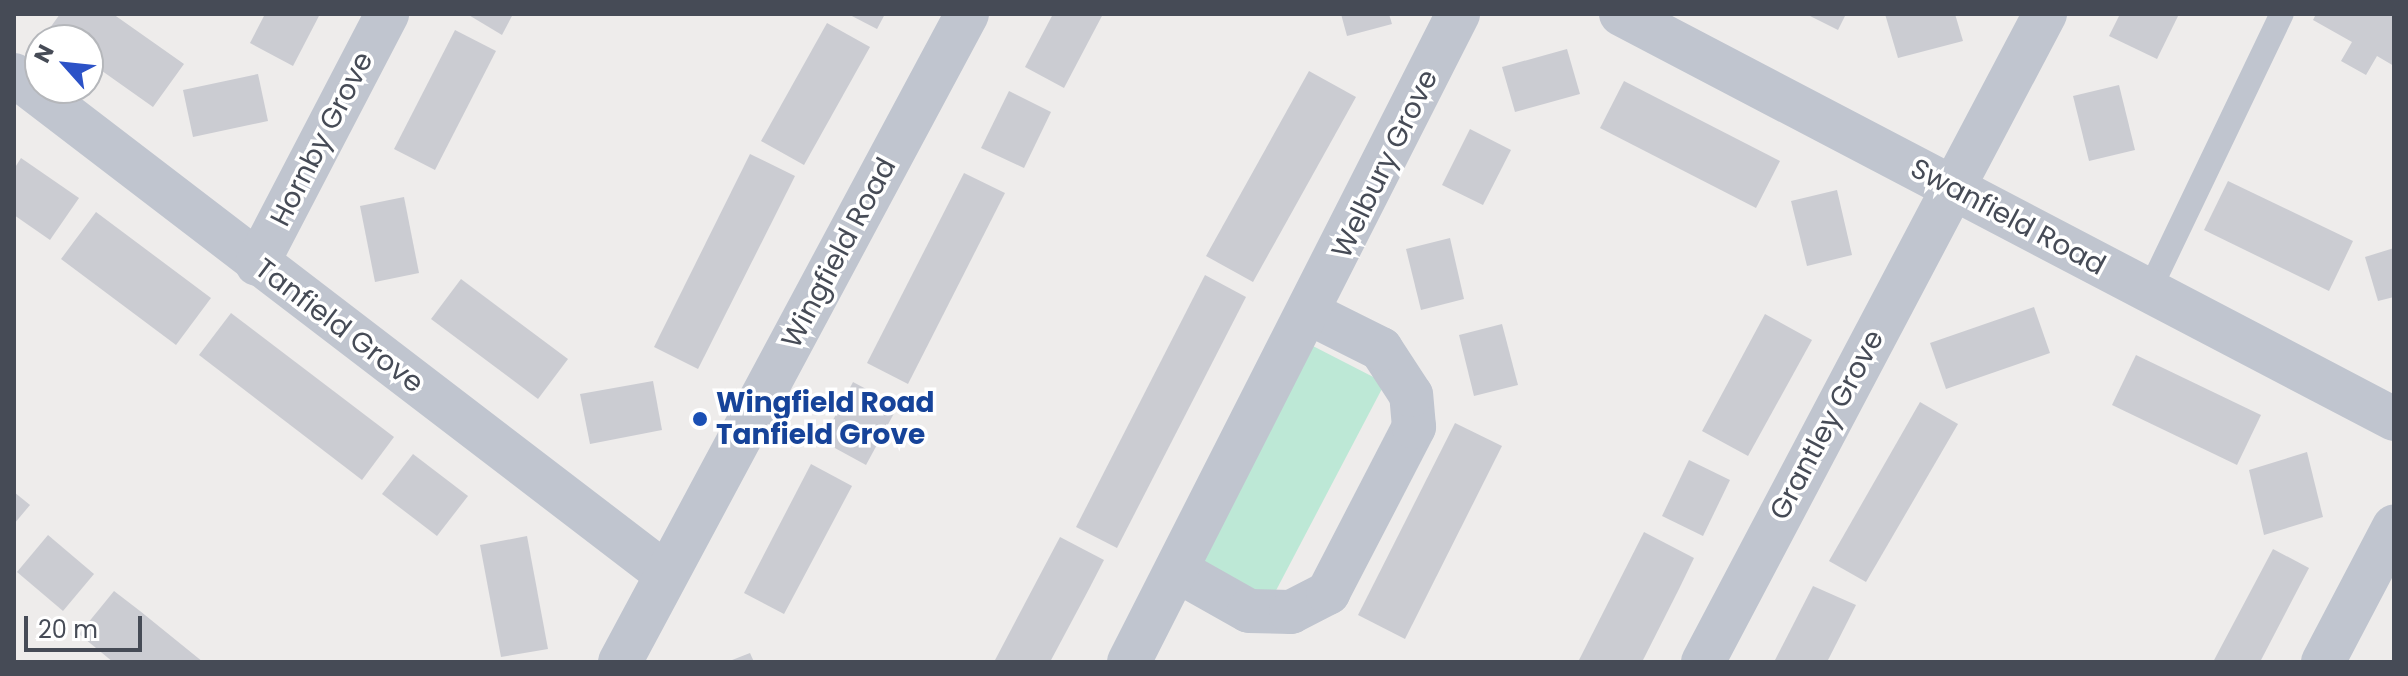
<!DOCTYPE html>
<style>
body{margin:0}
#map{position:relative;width:2408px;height:676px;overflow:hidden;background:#eeeceb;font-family:Poppins,sans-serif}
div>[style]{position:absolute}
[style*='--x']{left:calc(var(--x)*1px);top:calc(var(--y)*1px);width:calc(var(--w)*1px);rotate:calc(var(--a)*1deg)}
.green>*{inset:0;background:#bde8d6}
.building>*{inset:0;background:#cbccd2}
.service>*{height:24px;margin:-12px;padding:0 12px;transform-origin:12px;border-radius:12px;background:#c0c5cf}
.minor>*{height:44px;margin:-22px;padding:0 22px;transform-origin:22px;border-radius:22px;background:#c0c5cf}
.dots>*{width:22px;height:22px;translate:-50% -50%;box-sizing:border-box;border:4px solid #fff;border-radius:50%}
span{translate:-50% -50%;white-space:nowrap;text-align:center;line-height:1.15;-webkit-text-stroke:7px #fff;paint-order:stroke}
.street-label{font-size:28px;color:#464b56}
.transit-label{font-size:28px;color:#164399;font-weight:700}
.left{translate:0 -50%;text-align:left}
.frame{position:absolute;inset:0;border:16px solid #464b56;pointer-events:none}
.north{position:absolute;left:24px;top:24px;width:80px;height:80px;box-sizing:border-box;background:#fff;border:2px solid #b5b7bb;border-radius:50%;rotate:297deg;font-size:22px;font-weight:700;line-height:32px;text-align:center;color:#464b56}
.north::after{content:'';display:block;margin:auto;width:28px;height:36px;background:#2c52c7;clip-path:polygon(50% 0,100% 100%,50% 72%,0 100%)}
.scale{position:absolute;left:24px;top:616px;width:118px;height:36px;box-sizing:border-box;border:4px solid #464b56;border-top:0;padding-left:10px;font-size:24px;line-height:28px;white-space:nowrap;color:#464b56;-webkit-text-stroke:6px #fff;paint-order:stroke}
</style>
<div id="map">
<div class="green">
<div style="clip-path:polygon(1309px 344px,1385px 383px,1271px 600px,1195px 560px)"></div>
</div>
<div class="building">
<div style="clip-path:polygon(60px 14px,113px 14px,184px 64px,153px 107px,88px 61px,88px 40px,58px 40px,47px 32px)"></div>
<div style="clip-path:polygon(265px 14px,320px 14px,293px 66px,250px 43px)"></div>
<div style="clip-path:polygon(467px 14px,513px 14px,502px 35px)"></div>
<div style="clip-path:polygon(848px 14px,885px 14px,877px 29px)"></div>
<div style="clip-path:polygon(1053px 14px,1103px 14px,1064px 88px,1025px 67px)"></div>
<div style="clip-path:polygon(1341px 14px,1389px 14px,1392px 24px,1347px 36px)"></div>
<div style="clip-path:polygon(1806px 14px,1846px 14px,1838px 30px)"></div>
<div style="clip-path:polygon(1885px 14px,1955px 14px,1963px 41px,1898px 58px)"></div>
<div style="clip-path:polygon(2120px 14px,2179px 14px,2157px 59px,2109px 36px)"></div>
<div style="clip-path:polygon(2316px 14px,2394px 14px,2394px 66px,2377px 56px,2366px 75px,2341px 61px,2352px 42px,2313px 20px)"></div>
<div style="clip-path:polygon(827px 23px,870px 47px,804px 165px,761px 141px)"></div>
<div style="clip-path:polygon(455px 30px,496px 51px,435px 170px,394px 149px)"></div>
<div style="clip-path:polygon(1567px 49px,1580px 94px,1515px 112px,1502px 67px)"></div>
<div style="clip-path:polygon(1309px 71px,1356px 97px,1253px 282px,1206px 256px)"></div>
<div style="clip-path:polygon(258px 74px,268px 121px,193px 137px,183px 90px)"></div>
<div style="clip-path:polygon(1624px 81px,1780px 161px,1756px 208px,1600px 128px)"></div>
<div style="clip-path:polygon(2119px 85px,2135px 150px,2089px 161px,2073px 96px)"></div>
<div style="clip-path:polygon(1009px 91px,1051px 112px,1024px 168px,981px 148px)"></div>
<div style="clip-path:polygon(1470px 129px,1511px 150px,1483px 205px,1442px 185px)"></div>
<div style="clip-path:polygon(750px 154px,795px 176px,698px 369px,654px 347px)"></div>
<div style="clip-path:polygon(21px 158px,79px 198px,50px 240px,14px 215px,14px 169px)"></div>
<div style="clip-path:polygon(964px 173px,1005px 193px,908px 384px,867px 363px)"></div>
<div style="clip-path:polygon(2228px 181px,2353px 241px,2329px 291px,2204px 230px)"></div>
<div style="clip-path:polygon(1837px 190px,1852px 255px,1807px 266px,1791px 201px)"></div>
<div style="clip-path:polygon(404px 197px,419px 273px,375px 282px,360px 206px)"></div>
<div style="clip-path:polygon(96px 212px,211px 298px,176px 345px,61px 259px)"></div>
<div style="clip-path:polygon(1450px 238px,1464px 299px,1421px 310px,1406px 249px)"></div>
<div style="clip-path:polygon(2394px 248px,2394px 297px,2378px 301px,2365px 257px)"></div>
<div style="clip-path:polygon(1205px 275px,1246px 297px,1117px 548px,1076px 527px)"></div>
<div style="clip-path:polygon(461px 279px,568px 359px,538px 399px,431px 319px)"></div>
<div style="clip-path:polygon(2034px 307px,2050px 353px,1946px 389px,1930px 343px)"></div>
<div style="clip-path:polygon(231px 313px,394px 437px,362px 480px,199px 355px)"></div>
<div style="clip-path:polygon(1765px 314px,1812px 340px,1748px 456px,1702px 431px)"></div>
<div style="clip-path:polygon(1502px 324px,1518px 385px,1474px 396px,1459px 335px)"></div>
<div style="clip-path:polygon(2136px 355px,2261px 415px,2237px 465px,2112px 405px)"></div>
<div style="clip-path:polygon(653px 381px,662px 430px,590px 444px,580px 394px)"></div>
<div style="clip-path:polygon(853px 382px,898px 406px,866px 465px,822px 441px)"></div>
<div style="clip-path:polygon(1920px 402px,1958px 424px,1866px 582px,1829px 561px)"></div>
<div style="clip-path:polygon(1455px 423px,1502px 446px,1405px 639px,1358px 615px)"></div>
<div style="clip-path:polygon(2307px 452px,2323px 517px,2264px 535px,2249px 470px)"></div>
<div style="clip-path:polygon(413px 454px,468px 496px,437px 536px,382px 494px)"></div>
<div style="clip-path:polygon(1689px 460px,1730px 480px,1703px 536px,1662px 516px)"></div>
<div style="clip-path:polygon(811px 464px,852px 486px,784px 614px,744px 593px)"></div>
<div style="clip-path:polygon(14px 492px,30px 505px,14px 524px)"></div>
<div style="clip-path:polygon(1644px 532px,1694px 558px,1679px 589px,1642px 662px,1578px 662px)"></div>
<div style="clip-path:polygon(48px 535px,94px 574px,63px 611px,17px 572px)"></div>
<div style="clip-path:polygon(527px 536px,548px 649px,501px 657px,480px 545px)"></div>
<div style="clip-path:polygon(1060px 537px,1104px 560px,1089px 589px,1050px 662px,994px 662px)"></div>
<div style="clip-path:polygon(2273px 549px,2309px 568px,2260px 662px,2213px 662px)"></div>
<div style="clip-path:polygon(1813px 586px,1856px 605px,1827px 662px,1774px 662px)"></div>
<div style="clip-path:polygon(114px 591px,140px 611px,203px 662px,113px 662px,79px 634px)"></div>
<div style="clip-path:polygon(750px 653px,754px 662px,727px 662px)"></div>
</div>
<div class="service">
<div style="--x:2149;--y:291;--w:307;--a:-64.4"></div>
</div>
<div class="minor">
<div style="--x:1621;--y:14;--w:873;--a:27.65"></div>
<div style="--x:14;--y:75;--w:821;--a:37.43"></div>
<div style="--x:257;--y:264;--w:282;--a:-62.5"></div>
<div style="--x:1178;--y:571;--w:81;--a:29.4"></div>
<div style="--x:1249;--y:611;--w:42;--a:1.4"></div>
<div style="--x:1291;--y:612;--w:42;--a:-27.2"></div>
<div style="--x:1328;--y:593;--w:187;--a:-62.6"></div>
<div style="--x:1414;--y:427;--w:32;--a:-95"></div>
<div style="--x:1411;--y:395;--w:55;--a:-123.1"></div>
<div style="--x:1381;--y:349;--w:78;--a:-153.4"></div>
<div style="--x:620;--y:662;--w:735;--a:-61.83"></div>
<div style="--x:1129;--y:662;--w:727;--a:-63.08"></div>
<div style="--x:1703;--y:662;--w:733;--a:-62.18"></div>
<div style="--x:2323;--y:662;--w:153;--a:-62.3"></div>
</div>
<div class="dots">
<div style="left:700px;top:419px;background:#1a4fb4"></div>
</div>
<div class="street-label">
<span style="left:322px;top:139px;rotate:-63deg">Hornby Grove</span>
<span style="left:1385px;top:164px;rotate:-64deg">Welbury Grove</span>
<span style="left:2008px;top:217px;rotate:28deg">Swanfield Road</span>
<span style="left:839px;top:253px;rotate:-62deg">Wingfield Road</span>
<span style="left:339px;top:326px;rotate:37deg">Tanfield Grove</span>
<span style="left:1827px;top:425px;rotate:-62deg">Grantley Grove</span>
</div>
<div class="transit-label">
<span class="left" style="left:716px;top:419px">Wingfield Road<br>Tanfield Grove</span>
</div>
<div class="frame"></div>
<div class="north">N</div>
<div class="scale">20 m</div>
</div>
